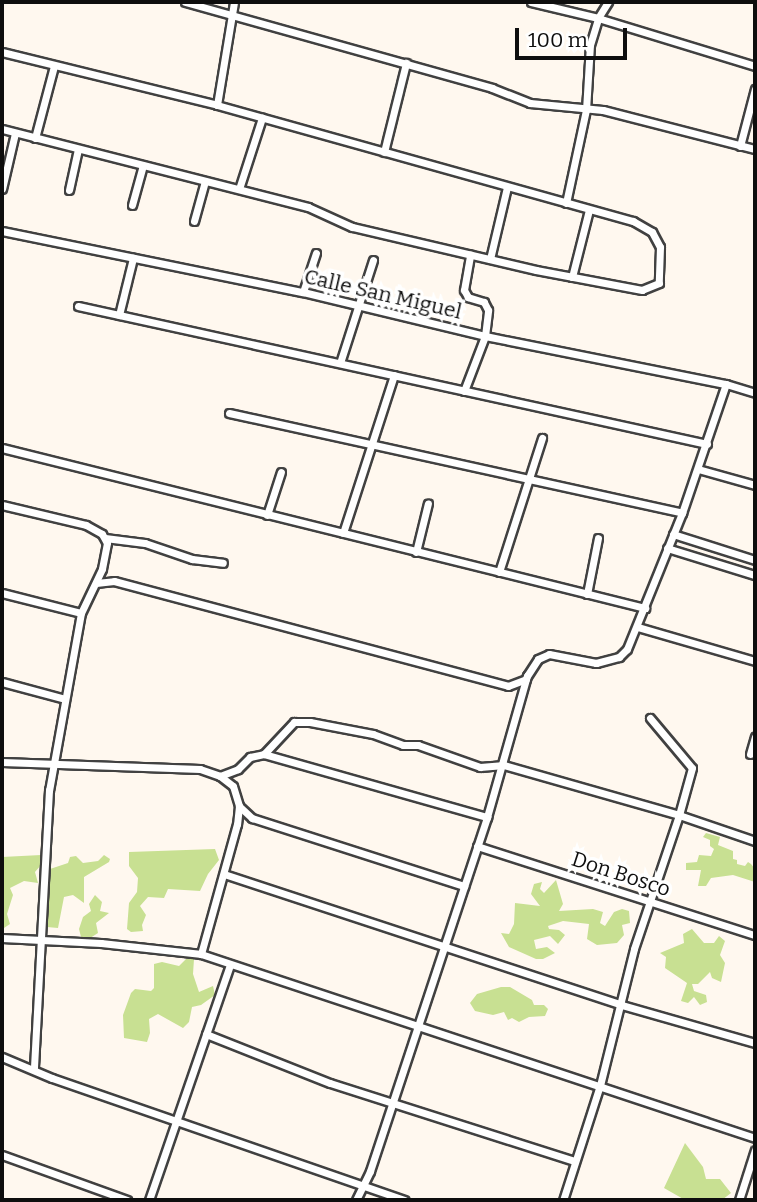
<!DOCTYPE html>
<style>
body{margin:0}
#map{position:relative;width:757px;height:1202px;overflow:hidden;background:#fff8ef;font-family:Bitter,serif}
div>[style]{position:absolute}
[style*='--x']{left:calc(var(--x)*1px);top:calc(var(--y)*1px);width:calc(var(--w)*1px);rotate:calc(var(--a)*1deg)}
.forest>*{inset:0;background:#c8e092}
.roads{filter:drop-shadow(2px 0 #414141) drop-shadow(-2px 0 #414141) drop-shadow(0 2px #414141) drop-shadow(0 -2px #414141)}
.street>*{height:7px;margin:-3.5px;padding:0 3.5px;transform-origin:3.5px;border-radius:3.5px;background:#fff}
span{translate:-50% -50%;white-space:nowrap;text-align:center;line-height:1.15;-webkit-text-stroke:7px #fff;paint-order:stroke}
.street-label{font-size:21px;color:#0e0e0e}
.frame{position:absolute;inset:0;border:4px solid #0e0e0e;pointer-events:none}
.scale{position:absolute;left:515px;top:28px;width:112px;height:32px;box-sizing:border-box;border:4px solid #0e0e0e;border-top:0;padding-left:9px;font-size:21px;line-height:24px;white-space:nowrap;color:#0e0e0e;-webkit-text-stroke:5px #fff;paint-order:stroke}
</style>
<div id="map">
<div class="forest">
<div style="clip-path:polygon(706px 833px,720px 837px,718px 845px,733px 851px,733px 859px,737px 860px,737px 864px,745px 866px,748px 862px,751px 864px,755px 869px,755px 882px,733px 875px,711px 878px,706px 886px,698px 886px,701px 870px,686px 870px,686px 863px,697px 862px,699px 855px,711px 856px,714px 849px,710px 846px,710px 840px,703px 837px)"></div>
<div style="clip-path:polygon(215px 849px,219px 860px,208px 874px,200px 891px,168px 889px,164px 898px,148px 897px,140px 906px,146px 915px,142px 925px,143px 931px,131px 932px,127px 929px,129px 903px,137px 892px,138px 878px,129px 866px,129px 852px)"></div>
<div style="clip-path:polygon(41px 855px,41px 865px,35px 872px,38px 883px,24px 881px,10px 888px,13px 895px,7px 914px,10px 924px,4px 928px,2px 857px)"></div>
<div style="clip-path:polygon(104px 855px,110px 859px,109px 862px,84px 877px,84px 903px,73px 895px,64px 897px,58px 928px,47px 927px,50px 869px,68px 863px,70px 857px,76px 856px,83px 863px,98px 861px)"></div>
<div style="clip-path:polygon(556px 880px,563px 904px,559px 911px,593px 909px,603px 912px,600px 923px,605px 926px,614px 912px,622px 909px,629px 911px,630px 923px,622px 925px,624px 935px,617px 943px,597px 945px,587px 939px,589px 924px,563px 921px,548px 926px,549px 929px,559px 930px,565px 935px,558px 944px,550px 936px,534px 940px,536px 949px,547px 947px,555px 953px,543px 959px,536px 959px,509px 947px,501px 933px,509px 934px,514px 924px,515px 903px,540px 906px,531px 894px,534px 884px,542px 882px,540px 889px,544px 893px)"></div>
<div style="clip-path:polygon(95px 895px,102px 902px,100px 911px,109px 913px,96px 923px,98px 933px,87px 940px,81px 937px,79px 929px,83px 917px,91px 911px,89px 904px)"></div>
<div style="clip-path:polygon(692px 929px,704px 943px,714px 943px,719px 936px,725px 941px,720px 955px,725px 963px,721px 982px,712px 978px,710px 972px,698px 984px,692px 984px,694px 991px,706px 995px,707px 1002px,700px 1005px,694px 997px,688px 1003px,681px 1001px,687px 983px,665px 968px,666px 957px,660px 953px,684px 943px,683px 934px)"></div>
<div style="clip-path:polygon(186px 959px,194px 959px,193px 974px,199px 992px,213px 986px,215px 995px,201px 1005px,192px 1007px,189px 1022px,183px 1028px,158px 1014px,149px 1019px,150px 1033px,147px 1042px,124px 1038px,123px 1015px,131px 993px,135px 989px,151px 991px,154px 988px,154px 964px,162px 962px,179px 966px)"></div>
<div style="clip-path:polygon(501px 987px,510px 987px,532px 1000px,534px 1005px,544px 1005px,548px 1009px,545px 1016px,529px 1017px,519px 1022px,512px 1018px,508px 1020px,504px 1012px,493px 1015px,475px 1011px,470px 1003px,477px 994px)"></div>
<div style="clip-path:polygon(685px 1143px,703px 1167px,706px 1179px,720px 1179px,731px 1193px,722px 1200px,685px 1200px,664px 1188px)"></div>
</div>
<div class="roads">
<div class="street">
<div style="--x:185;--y:2;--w:319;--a:15.6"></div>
<div style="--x:492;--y:88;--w:41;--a:21.5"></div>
<div style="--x:530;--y:103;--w:73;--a:5.5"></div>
<div style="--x:603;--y:110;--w:157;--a:14.4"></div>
<div style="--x:531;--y:2;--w:69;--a:13.4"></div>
<div style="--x:598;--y:18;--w:164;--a:17"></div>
<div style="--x:2;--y:52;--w:221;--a:13.8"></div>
<div style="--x:217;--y:105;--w:432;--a:15.6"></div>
<div style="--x:633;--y:221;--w:22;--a:30"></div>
<div style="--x:652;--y:232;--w:17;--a:62"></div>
<div style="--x:660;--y:247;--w:36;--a:92"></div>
<div style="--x:659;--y:283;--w:18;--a:158"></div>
<div style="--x:642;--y:290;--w:108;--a:-169.3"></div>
<div style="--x:536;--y:270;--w:189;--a:-166.8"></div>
<div style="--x:352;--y:227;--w:48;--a:-155.6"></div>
<div style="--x:308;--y:207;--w:316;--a:-165.7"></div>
<div style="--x:217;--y:105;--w:104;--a:-80.6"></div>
<div style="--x:35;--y:138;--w:74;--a:-75.2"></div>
<div style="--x:740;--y:146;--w:59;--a:-75.3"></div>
<div style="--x:384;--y:152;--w:92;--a:-76.1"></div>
<div style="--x:2;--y:189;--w:57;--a:-76.9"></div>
<div style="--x:239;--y:189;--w:75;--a:-72.1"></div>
<div style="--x:69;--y:190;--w:42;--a:-77.6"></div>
<div style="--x:566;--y:203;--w:95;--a:-77.9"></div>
<div style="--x:586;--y:110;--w:65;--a:-86.5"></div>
<div style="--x:590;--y:45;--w:28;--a:-73"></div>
<div style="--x:598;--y:18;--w:19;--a:-58"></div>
<div style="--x:132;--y:205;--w:41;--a:-74.6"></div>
<div style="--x:194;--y:221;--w:41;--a:-74.6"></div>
<div style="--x:2;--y:231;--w:307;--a:11.5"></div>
<div style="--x:303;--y:292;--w:187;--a:13.6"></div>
<div style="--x:485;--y:336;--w:246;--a:11.3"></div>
<div style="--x:726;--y:384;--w:30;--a:17"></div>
<div style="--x:490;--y:259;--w:74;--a:-76.7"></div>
<div style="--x:572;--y:277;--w:69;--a:-75.8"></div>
<div style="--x:303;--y:292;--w:41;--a:-71.6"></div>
<div style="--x:78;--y:306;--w:644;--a:12.37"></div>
<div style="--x:119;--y:315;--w:59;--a:-76.2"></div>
<div style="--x:340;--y:363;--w:108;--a:-72.2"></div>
<div style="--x:464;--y:391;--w:59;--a:-69.1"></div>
<div style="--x:485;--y:336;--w:26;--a:-83"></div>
<div style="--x:488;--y:310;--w:9;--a:-117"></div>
<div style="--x:484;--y:302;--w:17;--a:-163"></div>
<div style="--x:468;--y:297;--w:8;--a:-120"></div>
<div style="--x:464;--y:290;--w:36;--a:-80"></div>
<div style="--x:229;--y:413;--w:464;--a:12.4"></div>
<div style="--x:2;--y:448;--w:663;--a:13.97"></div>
<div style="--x:698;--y:469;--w:59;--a:15.7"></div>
<div style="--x:2;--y:505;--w:86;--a:13.4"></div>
<div style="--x:86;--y:525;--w:18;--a:29"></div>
<div style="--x:102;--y:534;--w:10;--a:61"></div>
<div style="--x:107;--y:543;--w:26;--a:101"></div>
<div style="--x:102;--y:569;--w:49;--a:115.5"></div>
<div style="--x:81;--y:613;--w:180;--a:100.2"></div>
<div style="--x:49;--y:790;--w:279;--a:93.1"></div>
<div style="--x:267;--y:515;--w:45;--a:-72"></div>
<div style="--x:343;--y:533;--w:166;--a:-72.1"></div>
<div style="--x:673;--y:534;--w:86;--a:17.6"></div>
<div style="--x:105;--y:538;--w:40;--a:7.1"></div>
<div style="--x:145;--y:543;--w:50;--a:18.8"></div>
<div style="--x:192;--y:559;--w:31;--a:7"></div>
<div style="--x:667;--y:548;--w:92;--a:17.1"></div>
<div style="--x:416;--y:552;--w:50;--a:-76.2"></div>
<div style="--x:499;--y:572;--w:141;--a:-72.2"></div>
<div style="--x:96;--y:583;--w:18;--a:-6"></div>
<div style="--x:114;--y:581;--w:408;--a:14.9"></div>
<div style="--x:508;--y:686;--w:19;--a:-21"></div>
<div style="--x:2;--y:593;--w:81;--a:14.2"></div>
<div style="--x:587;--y:594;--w:57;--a:-78.9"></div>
<div style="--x:638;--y:627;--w:122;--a:16.2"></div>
<div style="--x:2;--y:682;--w:65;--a:15.1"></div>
<div style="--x:650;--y:718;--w:65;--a:50"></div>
<div style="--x:692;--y:768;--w:49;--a:105.5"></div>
<div style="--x:679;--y:815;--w:80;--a:18.9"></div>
<div style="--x:264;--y:754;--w:232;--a:15.8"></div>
<div style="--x:750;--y:754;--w:18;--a:-74"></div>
<div style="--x:2;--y:762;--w:198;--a:2"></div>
<div style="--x:200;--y:769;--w:21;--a:19"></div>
<div style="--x:220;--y:776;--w:16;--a:38"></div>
<div style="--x:233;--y:786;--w:21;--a:73"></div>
<div style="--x:239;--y:806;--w:18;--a:96"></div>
<div style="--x:237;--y:824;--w:135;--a:105.5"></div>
<div style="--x:201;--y:954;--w:584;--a:18.37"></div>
<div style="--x:220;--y:776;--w:19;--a:-21"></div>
<div style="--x:238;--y:769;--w:17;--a:-45"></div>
<div style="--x:250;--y:757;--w:14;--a:-12"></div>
<div style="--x:264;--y:754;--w:44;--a:-46.8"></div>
<div style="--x:294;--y:722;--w:16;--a:0"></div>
<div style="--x:310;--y:722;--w:64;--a:10.8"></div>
<div style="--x:373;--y:734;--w:32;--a:20"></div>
<div style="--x:403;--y:745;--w:15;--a:0"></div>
<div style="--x:418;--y:745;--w:66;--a:19.5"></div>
<div style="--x:480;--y:767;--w:24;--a:-5"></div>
<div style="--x:504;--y:765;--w:182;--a:15.9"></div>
<div style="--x:679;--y:815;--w:141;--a:108.6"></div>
<div style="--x:634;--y:949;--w:140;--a:104"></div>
<div style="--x:600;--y:1085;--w:121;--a:107.8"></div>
<div style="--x:239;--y:806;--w:18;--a:43"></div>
<div style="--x:252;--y:818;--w:223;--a:17.8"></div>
<div style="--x:477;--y:846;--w:292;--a:17.8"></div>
<div style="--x:224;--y:874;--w:419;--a:18.2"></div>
<div style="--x:622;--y:1005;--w:138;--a:15.9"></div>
<div style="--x:2;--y:938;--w:99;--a:2.9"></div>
<div style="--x:101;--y:943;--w:101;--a:6.3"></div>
<div style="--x:206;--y:1034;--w:133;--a:21.6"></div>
<div style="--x:330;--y:1083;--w:257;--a:17.7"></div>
<div style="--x:2;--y:1057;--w:54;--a:22.8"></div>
<div style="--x:52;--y:1078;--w:373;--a:19.1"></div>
<div style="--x:2;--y:1155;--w:133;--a:19.8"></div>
<div style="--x:149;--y:1200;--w:249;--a:-71"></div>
<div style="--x:356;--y:1200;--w:32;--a:-64"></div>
<div style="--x:370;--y:1171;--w:373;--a:-71.7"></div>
<div style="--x:487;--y:817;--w:147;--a:-74.2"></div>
<div style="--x:527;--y:676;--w:20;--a:-57"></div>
<div style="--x:538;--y:659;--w:12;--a:-24"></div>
<div style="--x:549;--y:654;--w:48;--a:10.8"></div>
<div style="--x:596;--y:663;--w:24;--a:-15"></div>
<div style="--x:619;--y:657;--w:11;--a:-45"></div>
<div style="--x:627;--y:649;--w:147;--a:-68"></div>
<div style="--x:682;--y:513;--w:136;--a:-71.2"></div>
<div style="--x:739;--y:1200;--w:52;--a:-72.3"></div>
</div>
</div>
<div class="street-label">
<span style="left:383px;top:294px;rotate:13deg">Calle San Miguel</span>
<span style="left:621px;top:874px;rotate:18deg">Don Bosco</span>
</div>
<div class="frame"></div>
<div class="scale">100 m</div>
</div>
